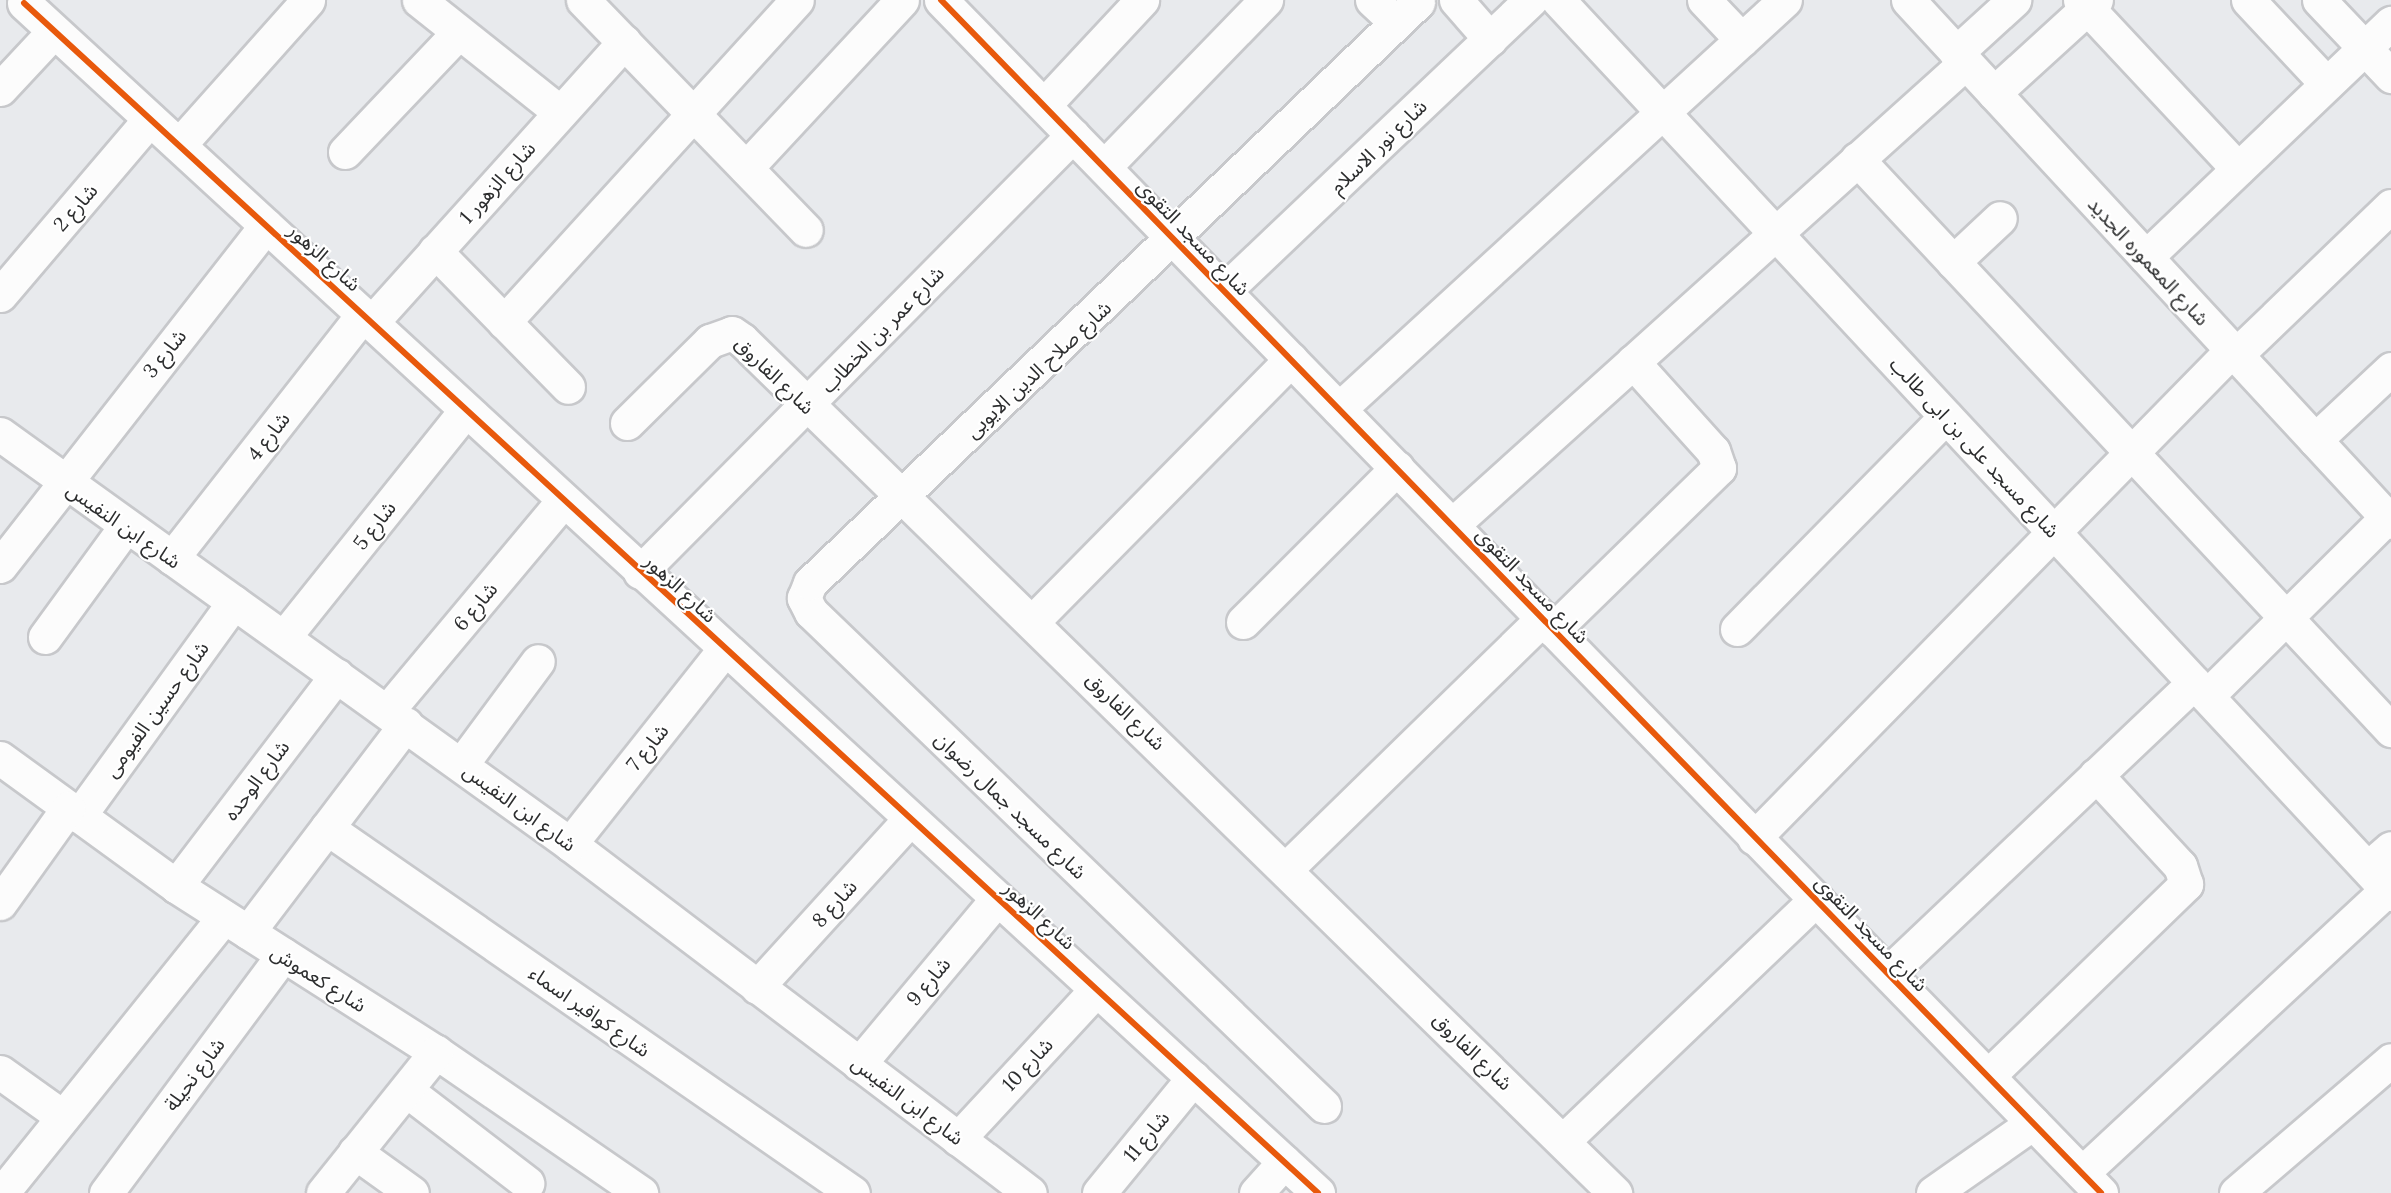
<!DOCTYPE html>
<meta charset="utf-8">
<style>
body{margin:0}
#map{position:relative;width:2391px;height:1193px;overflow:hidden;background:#e8eaed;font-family:Lora,"Noto Sans Arabic",serif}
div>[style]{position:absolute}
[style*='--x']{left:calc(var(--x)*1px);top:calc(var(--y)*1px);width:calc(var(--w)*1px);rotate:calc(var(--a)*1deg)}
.roads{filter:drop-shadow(2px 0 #c7c8cb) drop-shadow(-2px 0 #c7c8cb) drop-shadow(0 2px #c7c8cb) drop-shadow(0 -2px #c7c8cb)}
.street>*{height:33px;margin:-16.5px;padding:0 16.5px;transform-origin:16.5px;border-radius:16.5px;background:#fcfcfc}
.cycleway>*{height:6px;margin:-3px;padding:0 3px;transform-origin:3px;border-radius:3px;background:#e8590c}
span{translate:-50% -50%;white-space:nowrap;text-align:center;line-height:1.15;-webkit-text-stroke:4.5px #fff;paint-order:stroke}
.street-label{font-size:20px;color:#2d2e2f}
</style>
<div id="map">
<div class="roads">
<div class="street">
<div style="--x:419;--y:0;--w:180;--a:38.5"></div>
<div style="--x:583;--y:0;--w:320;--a:45.9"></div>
<div style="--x:941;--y:0;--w:1664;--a:45.8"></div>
<div style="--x:1372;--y:0;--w:33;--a:43"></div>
<div style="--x:1456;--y:0;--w:52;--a:48.9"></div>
<div style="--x:1558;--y:0;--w:1222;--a:47.02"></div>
<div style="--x:1704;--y:0;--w:55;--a:46.5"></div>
<div style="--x:1908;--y:0;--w:711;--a:47.22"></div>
<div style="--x:2080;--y:0;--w:231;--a:46.9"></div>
<div style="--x:2248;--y:0;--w:115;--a:46.8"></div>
<div style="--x:2319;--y:0;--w:105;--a:46.5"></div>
<div style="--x:24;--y:3;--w:1758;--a:42.6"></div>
<div style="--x:1956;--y:53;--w:79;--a:-42.4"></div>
<div style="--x:0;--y:89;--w:79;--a:-47"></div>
<div style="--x:1994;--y:93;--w:138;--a:-42.4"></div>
<div style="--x:1044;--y:105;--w:144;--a:-47"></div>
<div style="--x:179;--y:145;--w:194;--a:-48.3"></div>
<div style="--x:345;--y:152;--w:164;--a:-46.5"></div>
<div style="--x:1857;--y:159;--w:782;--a:46.92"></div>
<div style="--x:1104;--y:167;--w:233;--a:-45.9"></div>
<div style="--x:746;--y:168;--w:229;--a:-47.1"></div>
<div style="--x:435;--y:251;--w:190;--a:45.6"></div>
<div style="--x:2146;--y:257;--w:339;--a:-43.7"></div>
<div style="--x:1953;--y:262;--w:64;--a:-43.1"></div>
<div style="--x:1224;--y:291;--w:423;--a:-43.5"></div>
<div style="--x:0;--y:295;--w:231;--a:-49.6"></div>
<div style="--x:372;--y:322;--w:377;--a:-48"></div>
<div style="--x:504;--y:322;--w:435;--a:-47.7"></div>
<div style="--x:2236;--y:355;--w:215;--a:-43.9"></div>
<div style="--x:1339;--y:409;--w:605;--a:-42.52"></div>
<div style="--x:627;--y:423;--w:117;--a:-44.7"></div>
<div style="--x:710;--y:341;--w:23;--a:-20"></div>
<div style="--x:732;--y:333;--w:12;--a:35"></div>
<div style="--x:742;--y:340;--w:1221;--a:44.34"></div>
<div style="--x:0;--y:434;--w:702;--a:35.73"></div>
<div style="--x:570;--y:844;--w:577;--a:37.19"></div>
<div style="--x:2315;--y:440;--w:104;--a:-43.1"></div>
<div style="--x:1452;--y:525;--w:690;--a:-42.01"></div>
<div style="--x:172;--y:558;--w:310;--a:-51.9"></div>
<div style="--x:0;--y:566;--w:432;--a:-52"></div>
<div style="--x:640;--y:572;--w:615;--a:-45.26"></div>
<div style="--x:1034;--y:620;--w:366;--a:-45.4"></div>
<div style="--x:1243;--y:622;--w:218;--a:-45"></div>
<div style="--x:1737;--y:629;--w:298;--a:-45.5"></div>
<div style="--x:1553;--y:630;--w:232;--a:-44.3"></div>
<div style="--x:1719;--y:468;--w:18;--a:-109"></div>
<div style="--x:1713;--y:451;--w:120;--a:-132"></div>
<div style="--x:45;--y:637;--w:137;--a:-53.9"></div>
<div style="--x:284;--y:637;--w:288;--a:-51.3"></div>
<div style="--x:2207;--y:696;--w:254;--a:-44.8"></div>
<div style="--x:388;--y:710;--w:273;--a:-50.1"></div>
<div style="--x:0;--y:758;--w:218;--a:36"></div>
<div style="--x:176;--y:886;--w:308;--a:32.6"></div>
<div style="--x:436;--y:1052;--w:249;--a:34.5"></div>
<div style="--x:461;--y:765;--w:129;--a:-53.5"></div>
<div style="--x:79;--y:816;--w:264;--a:-54.1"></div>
<div style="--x:327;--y:828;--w:640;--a:34.76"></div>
<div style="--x:1754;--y:838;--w:683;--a:-45.59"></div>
<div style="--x:570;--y:844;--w:248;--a:-51.6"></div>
<div style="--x:1287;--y:868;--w:358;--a:-44.3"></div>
<div style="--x:2368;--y:868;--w:30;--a:-41"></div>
<div style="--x:176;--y:886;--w:265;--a:-52.7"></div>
<div style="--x:0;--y:903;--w:117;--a:-54.4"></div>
<div style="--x:248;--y:932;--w:261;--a:-52.8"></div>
<div style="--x:1888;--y:973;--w:422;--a:-43.5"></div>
<div style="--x:757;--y:987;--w:227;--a:-47.7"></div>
<div style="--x:859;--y:1064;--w:215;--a:-50.1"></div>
<div style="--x:0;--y:1072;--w:77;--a:35.5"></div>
<div style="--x:1988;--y:1076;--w:276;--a:-44.1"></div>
<div style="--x:2186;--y:884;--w:19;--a:-108"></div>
<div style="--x:2180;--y:866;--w:124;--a:-132.7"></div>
<div style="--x:406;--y:1090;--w:153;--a:37.5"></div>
<div style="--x:1324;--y:1106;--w:712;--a:-136.08"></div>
<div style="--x:811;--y:612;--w:16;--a:-117"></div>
<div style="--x:804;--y:598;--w:16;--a:-68"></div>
<div style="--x:810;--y:583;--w:841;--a:-43.7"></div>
<div style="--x:958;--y:1139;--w:203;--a:-47.2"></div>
<div style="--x:1564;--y:1140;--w:349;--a:-43.7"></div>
<div style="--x:355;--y:1152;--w:70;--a:35.7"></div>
<div style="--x:2082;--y:1173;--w:416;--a:-42.9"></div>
<div style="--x:2;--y:1193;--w:354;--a:-51.2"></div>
<div style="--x:106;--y:1193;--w:297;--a:-53.4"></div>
<div style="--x:323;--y:1193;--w:181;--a:-51.3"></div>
<div style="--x:1099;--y:1193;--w:149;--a:-50.7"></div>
<div style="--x:1256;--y:1193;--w:42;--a:-47.9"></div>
<div style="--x:1933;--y:1193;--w:122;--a:-35"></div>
<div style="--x:2236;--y:1193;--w:204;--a:-40.6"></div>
</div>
</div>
<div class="cycleway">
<div style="--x:941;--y:0;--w:1664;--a:45.8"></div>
<div style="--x:24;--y:3;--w:1758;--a:42.6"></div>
</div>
<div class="street-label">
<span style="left:1378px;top:146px;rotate:-44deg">شارع نور الاسلام</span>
<span style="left:497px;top:182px;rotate:-48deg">شارع الزهور 1</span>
<span style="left:75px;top:207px;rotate:-49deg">شارع 2</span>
<span style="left:1194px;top:237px;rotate:46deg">شارع مسجد التقوى</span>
<span style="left:325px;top:257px;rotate:42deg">شارع الزهور</span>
<span style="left:2149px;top:261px;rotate:47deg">شارع المعموره الجديد</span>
<span style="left:882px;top:329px;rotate:-46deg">شارع عمر بن الخطاب</span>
<span style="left:164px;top:353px;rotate:-51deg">شارع 3</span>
<span style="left:1038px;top:369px;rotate:-43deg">شارع صلاح الدين الايوبى</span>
<span style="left:775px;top:375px;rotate:44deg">شارع الفاروق</span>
<span style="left:268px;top:436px;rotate:-52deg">شارع 4</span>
<span style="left:1975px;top:447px;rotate:47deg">شارع مسجد على بن ابى طالب</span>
<span style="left:124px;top:525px;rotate:35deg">شارع ابن النفيس</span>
<span style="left:374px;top:525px;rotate:-52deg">شارع 5</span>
<span style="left:1533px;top:585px;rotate:46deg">شارع مسجد التقوى</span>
<span style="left:681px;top:588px;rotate:43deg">شارع الزهور</span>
<span style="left:475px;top:606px;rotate:-50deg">شارع 6</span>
<span style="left:156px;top:709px;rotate:-54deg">شارع حسين الفيومى</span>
<span style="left:1126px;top:711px;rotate:44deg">شارع الفاروق</span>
<span style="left:647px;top:747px;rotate:-51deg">شارع 7</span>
<span style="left:256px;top:780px;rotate:-53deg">شارع الوحده</span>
<span style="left:1011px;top:805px;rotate:44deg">شارع مسجد جمال رضوان</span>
<span style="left:520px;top:807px;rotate:36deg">شارع ابن النفيس</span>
<span style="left:834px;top:903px;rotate:-48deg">شارع 8</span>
<span style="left:1040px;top:915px;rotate:43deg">شارع الزهور</span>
<span style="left:1872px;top:933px;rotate:46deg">شارع مسجد التقوى</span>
<span style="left:319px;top:978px;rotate:32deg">شارع كعموش</span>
<span style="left:928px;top:981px;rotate:-50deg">شارع 9</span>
<span style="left:590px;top:1011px;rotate:35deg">شارع كوافير اسماء</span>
<span style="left:1473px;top:1051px;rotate:44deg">شارع الفاروق</span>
<span style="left:1027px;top:1064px;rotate:-47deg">شارع 10</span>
<span style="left:194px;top:1074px;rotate:-53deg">شارع نحيلة</span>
<span style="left:908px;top:1100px;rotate:37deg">شارع ابن النفيس</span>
<span style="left:1146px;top:1136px;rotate:-50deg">شارع 11</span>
</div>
</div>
